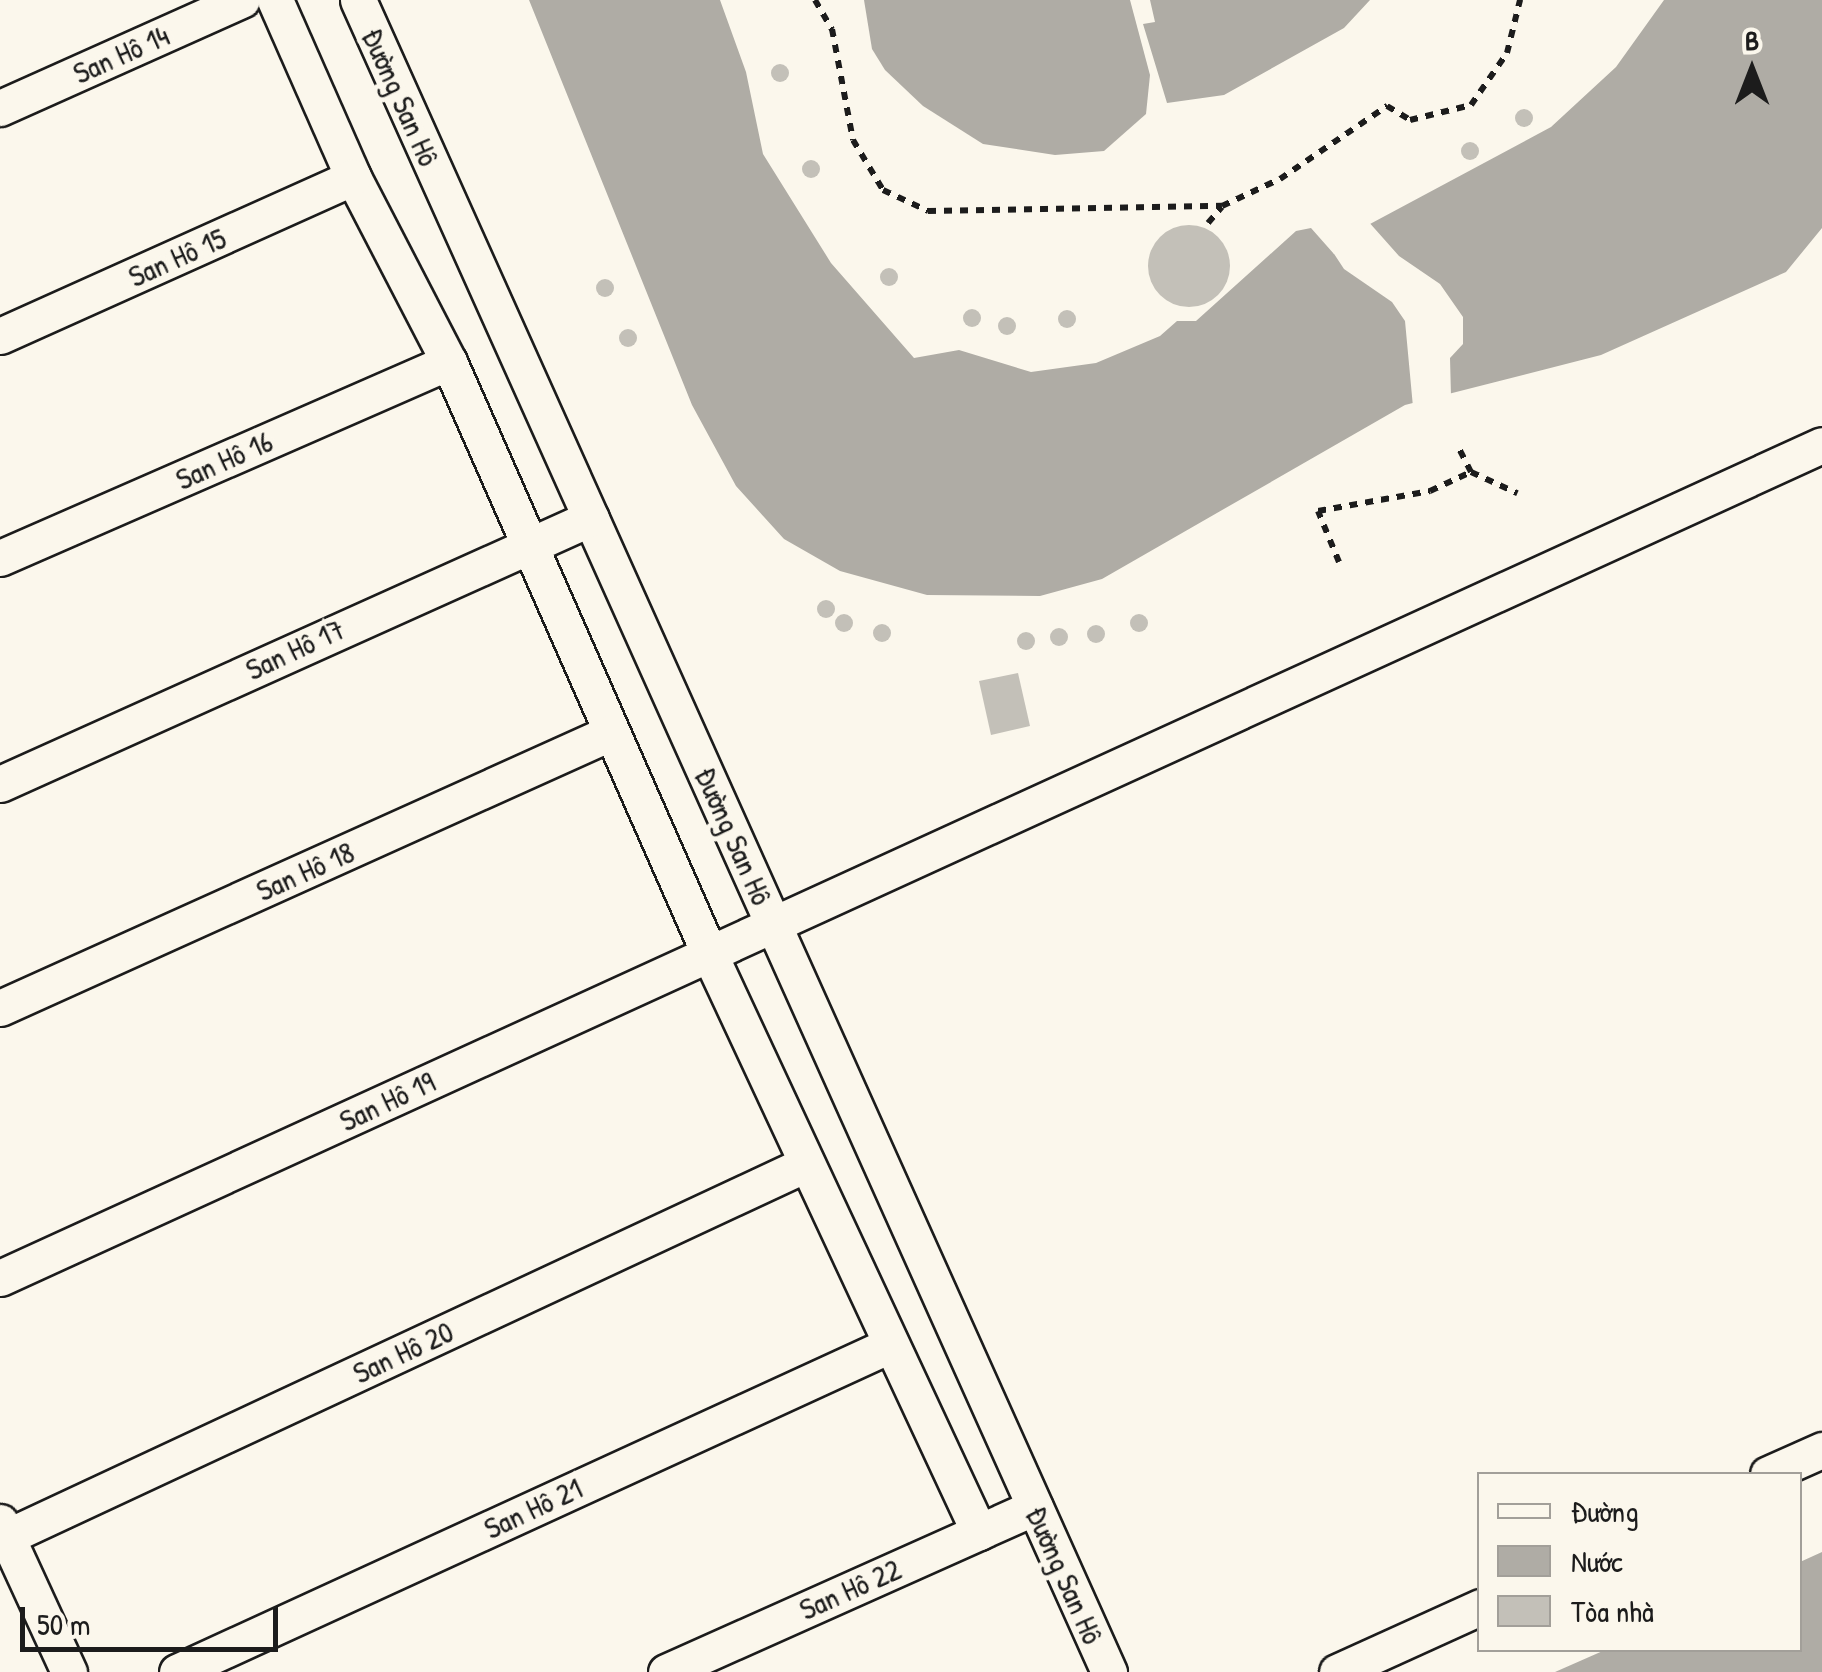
<!DOCTYPE html>
<meta charset="utf-8">
<style>
body{margin:0}
#map{position:relative;width:1822px;height:1672px;overflow:hidden;background:#fbf7ec;font-family:"Patrick Hand",sans-serif}
div>[style]{position:absolute}
[style*='--x']{left:calc(var(--x)*1px);top:calc(var(--y)*1px);width:calc(var(--w)*1px);rotate:calc(var(--a)*1deg)}
.water>*{inset:0;background:#afaca5}
.pier>*{inset:0;background:#fbf7ec}
.building>*{inset:0;background:#c3c0b8}
.round{border-radius:50%}
.path>*{height:6px;margin-top:-3px;transform-origin:0;background:repeating-linear-gradient(90deg,#1c1c1c 0 8px,transparent 0 16px)}
.roads{filter:drop-shadow(2px 0 #1c1c1c) drop-shadow(-2px 0 #1c1c1c) drop-shadow(0 2px #1c1c1c) drop-shadow(0 -2px #1c1c1c)}
.minor>*{height:35px;margin:-17.5px;padding:0 17.5px;transform-origin:17.5px;border-radius:17.5px;background:#fbf7ec}
span{translate:-50% -50%;white-space:nowrap;text-align:center;line-height:1.15;-webkit-text-stroke:10px #fbf7ec;paint-order:stroke}
.street-label{font-size:30px;color:#1c1c1c}
.legend{position:absolute;left:1477px;top:1472px;width:325px;height:180px;box-sizing:border-box;background:#fbf7ec;border:2px solid #a29f99;margin:0;padding:12px 18px;list-style:none;font-size:30px;color:#1c1c1c}
.legend li{display:flex;align-items:center;gap:20px;height:50px}
.legend b{width:50px;border:2px solid #a29f99}
.north{position:absolute;left:1702px;top:20px;width:100px;height:100px;-webkit-text-stroke:8px #fbf7ec;paint-order:stroke;rotate:0deg;font-size:28px;font-weight:700;line-height:40px;text-align:center;color:#1c1c1c}
.north::after{content:'';display:block;margin:auto;width:35px;height:45px;background:#1c1c1c;clip-path:polygon(50% 0,100% 100%,50% 72%,0 100%)}
.scale{position:absolute;left:20px;top:1607px;width:258px;height:45px;box-sizing:border-box;border:5px solid #1c1c1c;border-top:0;padding-left:12px;font-size:30px;line-height:35px;white-space:nowrap;color:#1c1c1c;-webkit-text-stroke:8px #fbf7ec;paint-order:stroke}
</style>
<div id="map">
<div class="water">
<div style="clip-path:polygon(529px 0,720px 0,746px 72px,763px 154px,831px 263px,914px 358px,959px 350px,1031px 372px,1096px 363px,1160px 336px,1177px 321px,1196px 321px,1296px 231px,1311px 228px,1334px 254px,1370px 224px,1551px 127px,1616px 67px,1664px 0,1822px 0,1822px 228px,1786px 272px,1601px 355px,1405px 405px,1102px 579px,1040px 596px,927px 595px,840px 571px,784px 539px,736px 486px,692px 405px)"></div>
<div style="clip-path:polygon(864px 0,1130px 0,1150px 75px,1146px 114px,1104px 151px,1055px 155px,983px 144px,923px 106px,885px 70px,872px 49px)"></div>
<div style="clip-path:polygon(1150px 0,1370px 0,1344px 28px,1224px 95px,1167px 103px,1143px 24px,1155px 22px)"></div>
<div style="clip-path:polygon(1822px 1552px,1822px 1672px,1555px 1672px,1605px 1650px,1800px 1650px,1800px 1562px)"></div>
</div>
<div class="pier">
<div style="clip-path:polygon(1367px 220px,1399px 256px,1440px 284px,1463px 317px,1463px 344px,1450px 358px,1451px 396px,1413px 407px,1405px 321px,1392px 302px,1344px 269px,1317px 228px,1333px 249px)"></div>
</div>
<div class="building">
<div class="round" style="left:771px;top:64px;width:18px;height:18px"></div>
<div class="round" style="left:1515px;top:109px;width:18px;height:18px"></div>
<div class="round" style="left:1461px;top:142px;width:18px;height:18px"></div>
<div class="round" style="left:802px;top:160px;width:18px;height:18px"></div>
<div class="round" style="left:1148px;top:225px;width:82px;height:82px"></div>
<div class="round" style="left:880px;top:268px;width:18px;height:18px"></div>
<div class="round" style="left:596px;top:279px;width:18px;height:18px"></div>
<div class="round" style="left:963px;top:309px;width:18px;height:18px"></div>
<div class="round" style="left:1058px;top:310px;width:18px;height:18px"></div>
<div class="round" style="left:998px;top:317px;width:18px;height:18px"></div>
<div class="round" style="left:619px;top:329px;width:18px;height:18px"></div>
<div class="round" style="left:817px;top:600px;width:18px;height:18px"></div>
<div class="round" style="left:1130px;top:614px;width:18px;height:18px"></div>
<div class="round" style="left:835px;top:614px;width:18px;height:18px"></div>
<div class="round" style="left:873px;top:624px;width:18px;height:18px"></div>
<div class="round" style="left:1087px;top:625px;width:18px;height:18px"></div>
<div class="round" style="left:1050px;top:628px;width:18px;height:18px"></div>
<div class="round" style="left:1017px;top:632px;width:18px;height:18px"></div>
<div style="clip-path:polygon(1018px 673px,1030px 726px,991px 735px,979px 681px)"></div>
</div>
<div class="path">
<div style="--x:815;--y:0;--w:34;--a:60"></div>
<div style="--x:832;--y:29;--w:113;--a:79.3"></div>
<div style="--x:853;--y:140;--w:58;--a:59"></div>
<div style="--x:883;--y:190;--w:50;--a:25"></div>
<div style="--x:928;--y:211;--w:294;--a:-1"></div>
<div style="--x:1222;--y:206;--w:64;--a:-25"></div>
<div style="--x:1280;--y:179;--w:130;--a:-34.3"></div>
<div style="--x:1387;--y:106;--w:27;--a:31"></div>
<div style="--x:1410;--y:120;--w:63;--a:-13.8"></div>
<div style="--x:1471;--y:105;--w:63;--a:-55.3"></div>
<div style="--x:1507;--y:53;--w:55;--a:-76.2"></div>
<div style="--x:1208;--y:223;--w:21;--a:-49"></div>
<div style="--x:1471;--y:472;--w:51;--a:24.5"></div>
<div style="--x:1339;--y:562;--w:55;--a:-112.4"></div>
<div style="--x:1318;--y:511;--w:114;--a:-10.1"></div>
<div style="--x:1430;--y:491;--w:45;--a:-24.9"></div>
<div style="--x:1471;--y:472;--w:31;--a:-117"></div>
</div>
<div class="roads">
<div class="minor">
<div style="--x:275;--y:0;--w:193;--a:66.2"></div>
<div style="--x:353;--y:177;--w:208;--a:62.6"></div>
<div style="--x:449;--y:362;--w:646;--a:66.25"></div>
<div style="--x:709;--y:953;--w:639;--a:65"></div>
<div style="--x:358;--y:0;--w:1833;--a:65.81"></div>
<div style="--x:0;--y:108;--w:265;--a:-24.1"></div>
<div style="--x:0;--y:336;--w:387;--a:-24.2"></div>
<div style="--x:0;--y:558;--w:490;--a:-23.6"></div>
<div style="--x:0;--y:784;--w:648;--a:-24.23"></div>
<div style="--x:0;--y:1008;--w:669;--a:-24.27"></div>
<div style="--x:0;--y:1278;--w:2003;--a:-24.57"></div>
<div style="--x:1768;--y:1474;--w:59;--a:-24"></div>
<div style="--x:0;--y:1522;--w:165;--a:65.3"></div>
<div style="--x:0;--y:1540;--w:889;--a:-25.01"></div>
<div style="--x:177;--y:1672;--w:784;--a:-24.64"></div>
<div style="--x:666;--y:1672;--w:404;--a:-24.1"></div>
<div style="--x:1337;--y:1672;--w:157;--a:-24.4"></div>
</div>
</div>
<div class="street-label">
<span style="left:121px;top:54px;rotate:-24deg">San Hô 14</span>
<span style="left:401px;top:97px;rotate:66deg">Đường San Hô</span>
<span style="left:177px;top:257px;rotate:-24deg">San Hô 15</span>
<span style="left:224px;top:460px;rotate:-24deg">San Hô 16</span>
<span style="left:295px;top:649px;rotate:-25deg">San Hô 17</span>
<span style="left:734px;top:836px;rotate:66deg">Đường San Hô</span>
<span style="left:305px;top:871px;rotate:-24deg">San Hô 18</span>
<span style="left:387px;top:1101px;rotate:-25deg">San Hô 19</span>
<span style="left:403px;top:1352px;rotate:-25deg">San Hô 20</span>
<span style="left:533px;top:1508px;rotate:-25deg">San Hô 21</span>
<span style="left:1065px;top:1575px;rotate:66deg">Đường San Hô</span>
<span style="left:850px;top:1589px;rotate:-24deg">San Hô 22</span>
</div>
<ul class="legend">
<li><b style="height:12px;background:#fbf7ec"></b>Đường</li>
<li><b style="height:28px;background:#afaca5"></b>Nước</li>
<li><b style="height:28px;background:#c3c0b8"></b>Tòa nhà</li>
</ul>
<div class="north">B</div>
<div class="scale">50 m</div>
</div>
